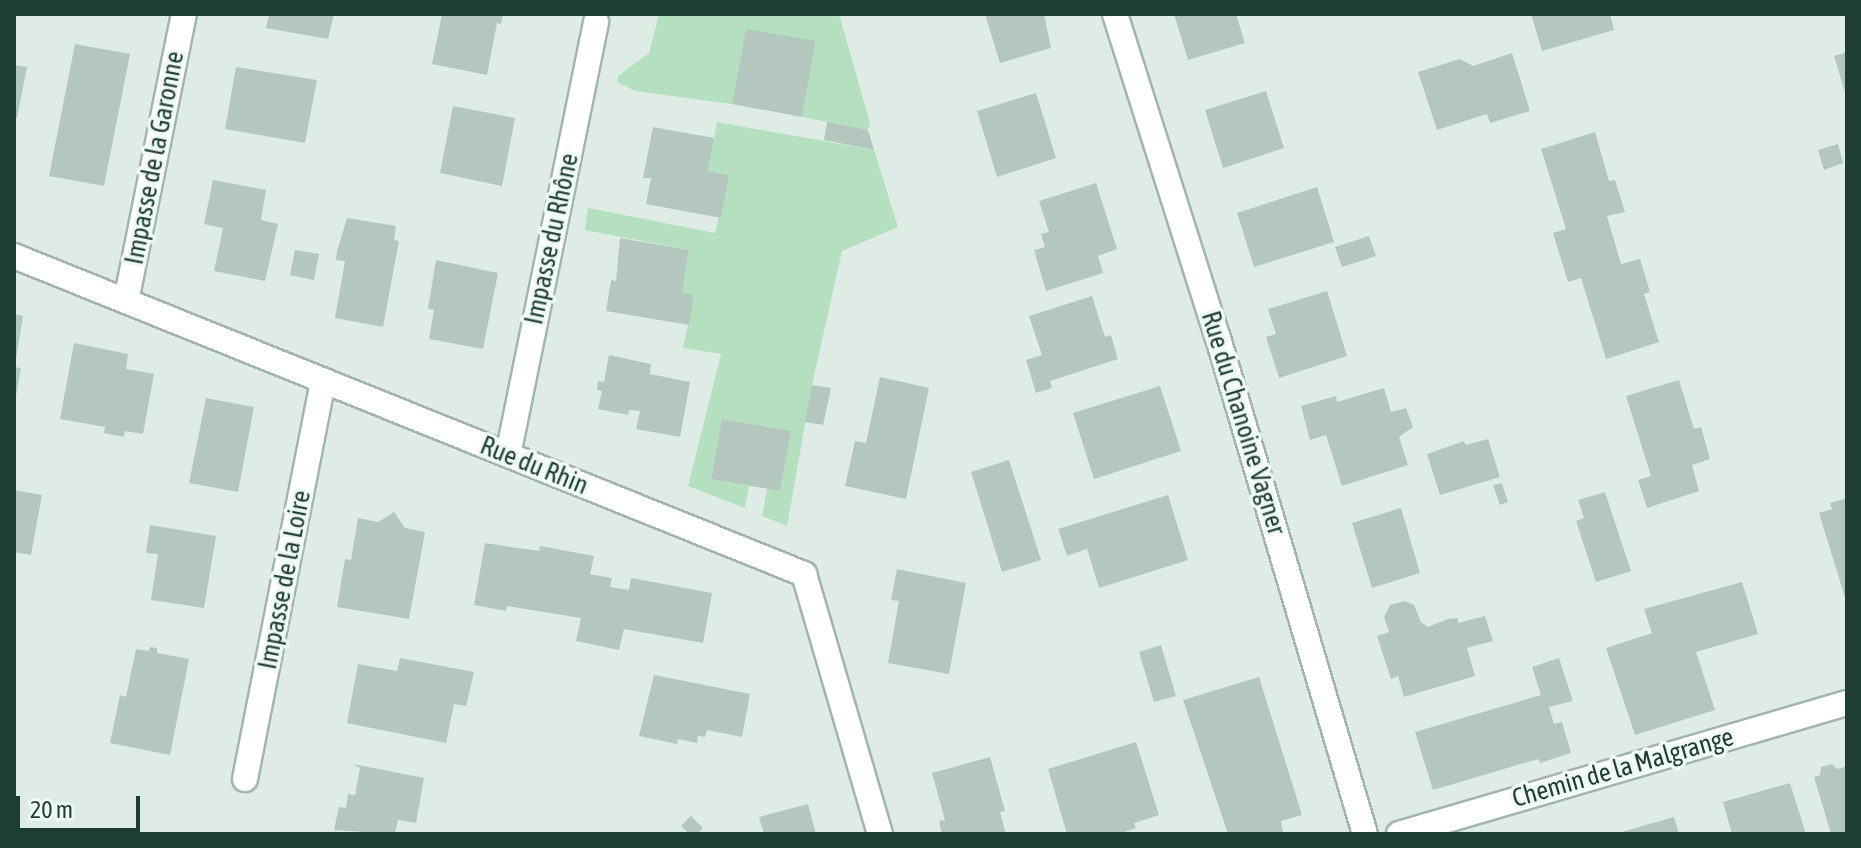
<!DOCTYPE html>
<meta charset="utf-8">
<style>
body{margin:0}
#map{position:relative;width:1861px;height:848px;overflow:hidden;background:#dfece6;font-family:"Asap Condensed",sans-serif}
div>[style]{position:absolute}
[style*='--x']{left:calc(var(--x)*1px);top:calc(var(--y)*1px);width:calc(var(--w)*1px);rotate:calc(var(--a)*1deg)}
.green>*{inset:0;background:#b5e0c0}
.building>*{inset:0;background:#b4c7bf}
.roads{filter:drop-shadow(2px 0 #a1b4ad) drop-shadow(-2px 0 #a1b4ad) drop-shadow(0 2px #a1b4ad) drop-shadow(0 -2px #a1b4ad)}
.street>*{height:24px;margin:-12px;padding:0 12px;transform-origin:12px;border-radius:12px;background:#fff}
span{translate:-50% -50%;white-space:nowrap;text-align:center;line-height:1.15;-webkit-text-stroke:7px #f0f8f4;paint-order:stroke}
.street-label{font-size:26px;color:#1e3e35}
.frame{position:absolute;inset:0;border:16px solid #1e3e35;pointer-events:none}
.scale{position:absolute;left:16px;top:796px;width:124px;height:36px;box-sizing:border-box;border:4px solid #1e3e35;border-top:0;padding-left:10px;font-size:24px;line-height:28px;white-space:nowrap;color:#1e3e35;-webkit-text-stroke:6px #f0f8f4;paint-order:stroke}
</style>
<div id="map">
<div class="green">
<div style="clip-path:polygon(659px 14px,839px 14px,870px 123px,868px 130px,802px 117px,816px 42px,746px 30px,732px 104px,635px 91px,617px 82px,618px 76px,649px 53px)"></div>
<div style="clip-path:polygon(717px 122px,874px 150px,898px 227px,842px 251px,812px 385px,787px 526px,762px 516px,767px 489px,780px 491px,790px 431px,722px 419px,711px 479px,749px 486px,745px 508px,688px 486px,721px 354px,683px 348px,694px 296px,682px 293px,689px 250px,585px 230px,588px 208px,715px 233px,729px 175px,708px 171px)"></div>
</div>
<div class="building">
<div style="clip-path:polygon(269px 14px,334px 14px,328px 39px,266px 28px)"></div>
<div style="clip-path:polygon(442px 14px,503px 14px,501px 24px,497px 23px,487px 75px,432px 64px)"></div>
<div style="clip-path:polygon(985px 14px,1044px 14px,1051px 48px,1000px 63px)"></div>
<div style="clip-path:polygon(1174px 14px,1236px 14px,1245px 43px,1188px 60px)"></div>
<div style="clip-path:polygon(1531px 14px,1610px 14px,1614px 30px,1542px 51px)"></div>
<div style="clip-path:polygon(746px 29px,816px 41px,802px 117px,732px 104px)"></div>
<div style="clip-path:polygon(75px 44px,130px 54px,104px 186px,49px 176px)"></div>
<div style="clip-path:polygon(1847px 52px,1847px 96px,1846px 96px,1834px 56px)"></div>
<div style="clip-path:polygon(1512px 53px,1530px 111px,1490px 123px,1487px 114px,1437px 130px,1418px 72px,1460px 59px,1473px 66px)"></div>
<div style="clip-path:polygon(14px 65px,27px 67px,17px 118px,14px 118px)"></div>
<div style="clip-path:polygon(236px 67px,317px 80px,305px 143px,225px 129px)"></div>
<div style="clip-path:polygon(1266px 91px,1284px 148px,1223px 168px,1205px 110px)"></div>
<div style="clip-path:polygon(1036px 93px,1056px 158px,997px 177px,977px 111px)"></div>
<div style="clip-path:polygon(453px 106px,515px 118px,502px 186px,440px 173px)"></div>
<div style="clip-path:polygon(827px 122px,868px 130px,874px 150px,824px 140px)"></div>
<div style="clip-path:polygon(653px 127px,714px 138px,708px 171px,729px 175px,721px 218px,646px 204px,651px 178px,643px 178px)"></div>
<div style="clip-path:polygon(1595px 132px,1609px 181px,1615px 180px,1625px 212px,1607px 216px,1621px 264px,1640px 259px,1650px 292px,1644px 294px,1659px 342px,1606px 359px,1581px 278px,1568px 282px,1561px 259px,1553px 233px,1566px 229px,1541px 149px)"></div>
<div style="clip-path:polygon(1838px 144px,1843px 163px,1824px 170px,1818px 150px)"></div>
<div style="clip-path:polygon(213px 180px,266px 190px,261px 220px,278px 224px,265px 281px,214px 271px,223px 228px,204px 224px)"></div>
<div style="clip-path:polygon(1096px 183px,1117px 249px,1098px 256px,1103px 273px,1046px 291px,1034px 250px,1045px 247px,1041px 234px,1049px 232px,1039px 201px)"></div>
<div style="clip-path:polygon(1317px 187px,1334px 242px,1254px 267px,1237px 213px)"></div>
<div style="clip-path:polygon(347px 218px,396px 226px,394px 240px,399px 241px,383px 327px,335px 318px,345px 261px,336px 260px,337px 251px)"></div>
<div style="clip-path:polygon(1369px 236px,1376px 256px,1342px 267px,1335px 247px)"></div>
<div style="clip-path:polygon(620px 238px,689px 250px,682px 293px,694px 295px,689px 325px,606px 311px,611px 280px,616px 281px)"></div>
<div style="clip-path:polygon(295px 250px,319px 254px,314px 280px,290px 275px)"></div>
<div style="clip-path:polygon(436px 260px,498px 273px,483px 349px,429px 339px,434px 310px,428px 309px)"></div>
<div style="clip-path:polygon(1327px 291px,1347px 356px,1279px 378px,1266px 337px,1276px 334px,1268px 309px)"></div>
<div style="clip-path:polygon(1092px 296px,1105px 337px,1111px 335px,1118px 359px,1050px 381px,1052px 388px,1036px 393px,1026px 360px,1042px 355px,1029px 316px)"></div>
<div style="clip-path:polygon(14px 314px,23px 316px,16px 359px,14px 359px)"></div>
<div style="clip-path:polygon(74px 343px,128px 354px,126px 369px,154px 374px,143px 434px,125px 431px,124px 437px,104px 433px,105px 427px,60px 419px)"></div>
<div style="clip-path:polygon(609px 355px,651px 364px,650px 374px,690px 382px,680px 437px,636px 429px,640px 411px,629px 410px,628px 415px,598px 409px,602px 391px,597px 390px,598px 381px,604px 382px)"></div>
<div style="clip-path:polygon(14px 367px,21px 368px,16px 396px,14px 396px)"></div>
<div style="clip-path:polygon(880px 377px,929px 388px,906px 499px,845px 486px,855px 441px,866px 443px)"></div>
<div style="clip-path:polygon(1679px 380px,1694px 429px,1701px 427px,1710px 459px,1692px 465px,1699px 491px,1647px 508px,1638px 480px,1651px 476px,1626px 396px)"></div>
<div style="clip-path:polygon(812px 385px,831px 388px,823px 425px,805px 422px)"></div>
<div style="clip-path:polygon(1160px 386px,1181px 451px,1094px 479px,1073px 413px)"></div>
<div style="clip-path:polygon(1384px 388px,1391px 412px,1406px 408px,1413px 427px,1399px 437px,1408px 465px,1342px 486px,1326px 435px,1310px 440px,1301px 406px,1336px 396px,1337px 402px)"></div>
<div style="clip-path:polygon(206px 398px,254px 407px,238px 492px,189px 483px)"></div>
<div style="clip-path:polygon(722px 419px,791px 431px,780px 491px,711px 479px)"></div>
<div style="clip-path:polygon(1488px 439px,1500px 477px,1440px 495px,1427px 454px,1464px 441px,1466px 445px)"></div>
<div style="clip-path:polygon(1009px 460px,1041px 560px,1002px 572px,971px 472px)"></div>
<div style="clip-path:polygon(1502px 483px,1508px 502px,1500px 505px,1493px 485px)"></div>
<div style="clip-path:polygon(14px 490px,42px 495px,31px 555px,14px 552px)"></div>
<div style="clip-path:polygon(1605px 492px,1631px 571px,1596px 582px,1576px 521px,1584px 518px,1578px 500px)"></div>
<div style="clip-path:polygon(1168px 495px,1188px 560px,1099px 588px,1087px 549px,1067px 556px,1058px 529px)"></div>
<div style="clip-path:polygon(1847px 498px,1847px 601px,1846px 601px,1819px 513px,1832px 509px,1830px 503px)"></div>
<div style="clip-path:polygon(1401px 508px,1420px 573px,1372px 588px,1352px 523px)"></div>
<div style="clip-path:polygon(394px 512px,405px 528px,425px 532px,409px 619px,337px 607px,345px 559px,351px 560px,358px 518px,378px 522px)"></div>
<div style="clip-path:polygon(150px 525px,216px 536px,204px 608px,151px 600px,158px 554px,146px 553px)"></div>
<div style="clip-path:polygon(485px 543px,539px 551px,540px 546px,594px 556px,590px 574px,612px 578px,610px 587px,629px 590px,631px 578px,712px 593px,703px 643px,624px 629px,619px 650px,576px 641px,581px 618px,507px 606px,506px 611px,474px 605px)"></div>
<div style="clip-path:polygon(897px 569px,966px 583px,949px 674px,888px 663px,899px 601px,891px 600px)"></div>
<div style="clip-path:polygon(1742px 582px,1758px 634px,1696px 652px,1715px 710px,1635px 735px,1606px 648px,1652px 633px,1644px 609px)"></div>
<div style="clip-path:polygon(1405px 601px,1414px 605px,1421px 622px,1428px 627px,1448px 619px,1458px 618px,1458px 623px,1485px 616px,1493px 641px,1467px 648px,1475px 676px,1404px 697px,1398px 676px,1391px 679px,1377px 636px,1389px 632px,1384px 617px,1390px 605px)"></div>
<div style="clip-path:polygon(1161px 645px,1176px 696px,1154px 702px,1139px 652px)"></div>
<div style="clip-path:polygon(150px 647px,157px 648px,157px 653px,189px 659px,170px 755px,110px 743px,120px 695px,126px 697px,136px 649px,149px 651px)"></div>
<div style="clip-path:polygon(400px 658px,474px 672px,466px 706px,454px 704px,446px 743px,347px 723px,358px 664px,397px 671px)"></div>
<div style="clip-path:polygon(1559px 658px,1573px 701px,1549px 707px,1554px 724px,1562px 722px,1571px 753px,1540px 763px,1538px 759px,1433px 790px,1415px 732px,1541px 695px,1532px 667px)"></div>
<div style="clip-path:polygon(654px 675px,750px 694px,742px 737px,707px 730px,705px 737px,698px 736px,697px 743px,678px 739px,677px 744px,639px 736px)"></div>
<div style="clip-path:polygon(1259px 677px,1302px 815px,1281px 821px,1283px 834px,1228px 834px,1183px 700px)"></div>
<div style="clip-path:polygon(1136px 742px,1159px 815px,1134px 823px,1136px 828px,1118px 834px,1067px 834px,1048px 769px)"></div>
<div style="clip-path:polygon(990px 757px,1005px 811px,1000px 812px,1006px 834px,942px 834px,939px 821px,945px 820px,932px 773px)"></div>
<div style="clip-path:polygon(353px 764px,424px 778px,416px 823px,398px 820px,395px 834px,334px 830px,339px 807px,346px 808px,348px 794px,355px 795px,360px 768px)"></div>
<div style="clip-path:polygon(1832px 764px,1837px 769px,1847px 766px,1847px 834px,1831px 834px,1814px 777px,1820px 775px,1821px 767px)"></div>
<div style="clip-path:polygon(1790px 783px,1806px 834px,1732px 834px,1723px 802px)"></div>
<div style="clip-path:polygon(808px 804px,816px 834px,764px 834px,759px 817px)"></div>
<div style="clip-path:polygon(691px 816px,703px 828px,697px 834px,689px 834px,681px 826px)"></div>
<div style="clip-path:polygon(1674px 817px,1679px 834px,1618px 834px,1618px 833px)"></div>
</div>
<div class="roads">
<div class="street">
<div style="--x:1115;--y:14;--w:340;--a:72.4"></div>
<div style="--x:1218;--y:338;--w:517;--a:73.49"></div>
<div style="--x:14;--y:256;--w:852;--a:21.93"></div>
<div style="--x:804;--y:574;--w:271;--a:73.7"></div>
<div style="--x:126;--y:301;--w:293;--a:-78.6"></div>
<div style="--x:508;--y:455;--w:442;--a:-78.5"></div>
<div style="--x:245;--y:779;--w:406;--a:-78.9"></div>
<div style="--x:1399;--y:834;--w:467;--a:-16.3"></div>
</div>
</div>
<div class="street-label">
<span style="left:155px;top:158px;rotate:-79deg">Impasse de la Garonne</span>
<span style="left:552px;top:239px;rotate:-78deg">Impasse du Rhône</span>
<span style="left:1243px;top:423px;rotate:73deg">Rue du Chanoine Vagner</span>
<span style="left:534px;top:466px;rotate:22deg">Rue du Rhin</span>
<span style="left:285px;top:580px;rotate:-79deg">Impasse de la Loire</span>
<span style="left:1623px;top:768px;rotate:-16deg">Chemin de la Malgrange</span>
</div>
<div class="frame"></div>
<div class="scale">20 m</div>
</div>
